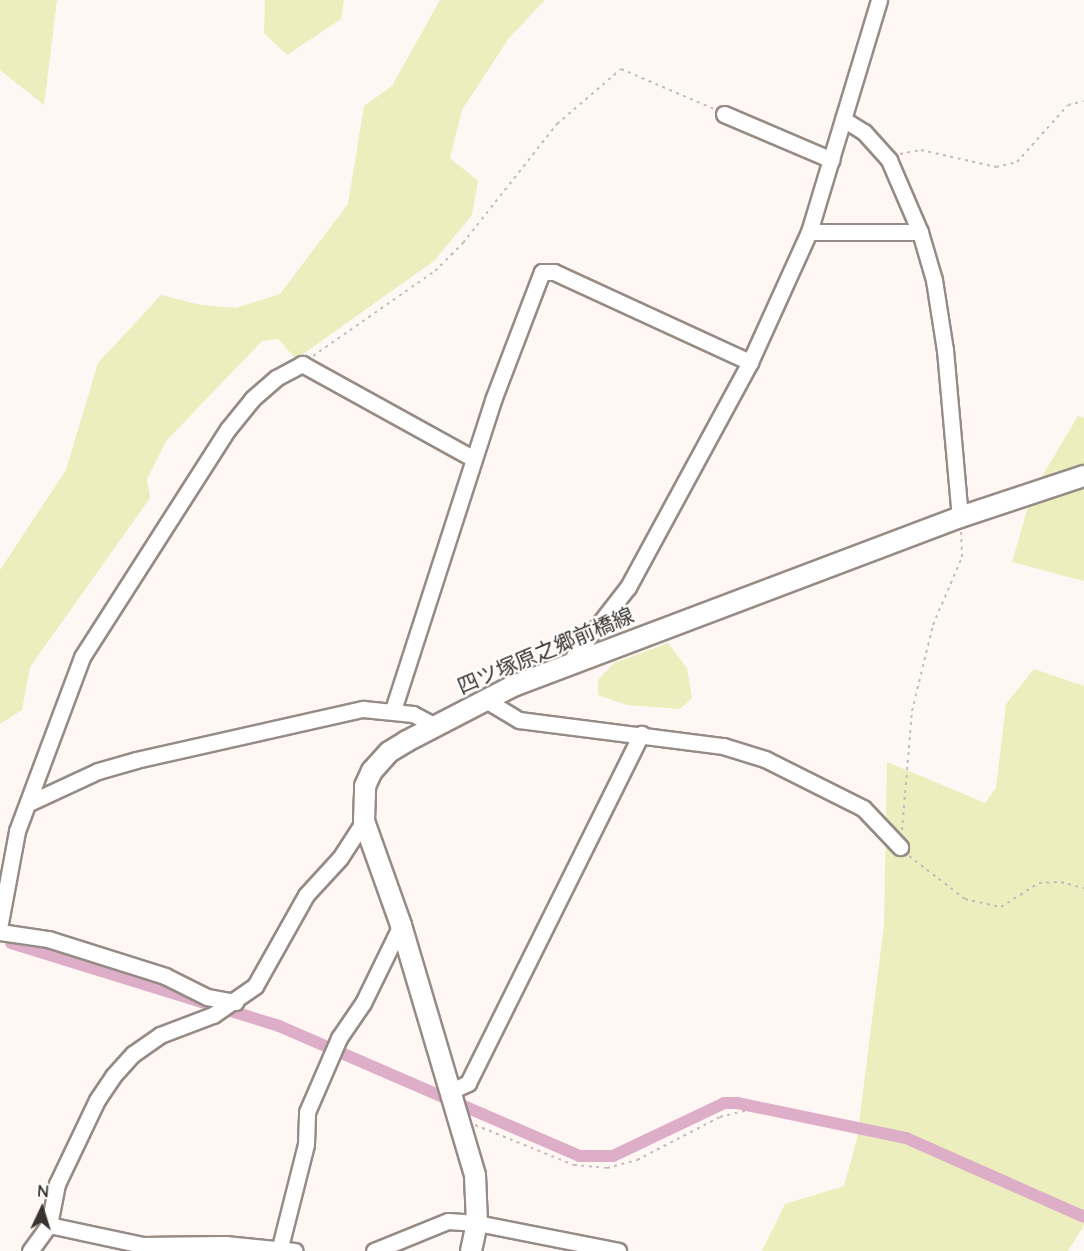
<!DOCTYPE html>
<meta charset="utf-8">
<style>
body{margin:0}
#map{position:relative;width:1084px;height:1251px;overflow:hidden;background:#fef7f3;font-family:Quicksand,"Noto Sans JP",sans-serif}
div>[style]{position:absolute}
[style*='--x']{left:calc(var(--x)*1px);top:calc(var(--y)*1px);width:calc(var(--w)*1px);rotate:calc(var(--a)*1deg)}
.green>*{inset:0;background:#edeebd}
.canal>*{height:12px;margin:-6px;padding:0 6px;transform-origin:6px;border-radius:6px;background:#deaec9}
.path>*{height:2px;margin-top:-1px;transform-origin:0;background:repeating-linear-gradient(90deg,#c3bcb8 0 3px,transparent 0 7.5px)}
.roads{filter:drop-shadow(2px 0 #968b85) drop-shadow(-2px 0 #968b85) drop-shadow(0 2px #968b85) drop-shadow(0 -2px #968b85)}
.minor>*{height:15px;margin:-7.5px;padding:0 7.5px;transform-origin:7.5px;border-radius:7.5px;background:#fff}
.major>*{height:20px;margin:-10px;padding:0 10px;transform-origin:10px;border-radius:10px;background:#fff}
span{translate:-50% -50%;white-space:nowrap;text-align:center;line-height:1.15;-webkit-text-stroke:4.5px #fff;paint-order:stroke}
.street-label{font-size:21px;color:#393431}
.north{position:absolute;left:12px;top:1179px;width:60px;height:60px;-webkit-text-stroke:4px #fff;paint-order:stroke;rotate:4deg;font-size:16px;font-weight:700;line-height:24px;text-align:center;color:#393431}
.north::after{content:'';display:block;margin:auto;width:21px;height:27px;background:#393431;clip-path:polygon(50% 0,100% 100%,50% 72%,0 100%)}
</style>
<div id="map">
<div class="green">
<div style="clip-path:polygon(0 0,57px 0,44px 105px,0 70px)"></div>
<div style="clip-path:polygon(265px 0,344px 0,341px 19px,287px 55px,264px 33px)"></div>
<div style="clip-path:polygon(440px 0,545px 0,509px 38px,462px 110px,450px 158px,478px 181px,472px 215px,434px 261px,296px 359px,278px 339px,262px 341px,166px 441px,147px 479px,150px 498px,30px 667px,22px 710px,0 724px,0 570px,66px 470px,98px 363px,161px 295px,201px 305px,236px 308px,280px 294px,348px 204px,364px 106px,392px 86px)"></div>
<div style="clip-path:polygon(1078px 416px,1084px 418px,1084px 581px,1012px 562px,1032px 493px)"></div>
<div style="clip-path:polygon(668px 643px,687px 668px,692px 698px,680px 709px,627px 705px,598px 695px,598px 680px,614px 663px)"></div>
<div style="clip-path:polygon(1034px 669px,1084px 686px,1084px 1225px,1068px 1251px,762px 1251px,785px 1204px,844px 1186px,857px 1139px,884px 925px,887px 762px,985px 803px,996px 788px,1006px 704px)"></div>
</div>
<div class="canal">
<div style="--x:11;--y:943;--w:281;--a:17.2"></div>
<div style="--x:279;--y:1026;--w:327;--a:23.4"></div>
<div style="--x:579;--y:1156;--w:34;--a:0"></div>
<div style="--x:613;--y:1156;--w:123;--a:-25.5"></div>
<div style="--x:724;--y:1103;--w:13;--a:0"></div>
<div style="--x:737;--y:1103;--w:173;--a:11.7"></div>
<div style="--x:906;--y:1138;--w:195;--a:23.9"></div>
</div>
<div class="path">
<div style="--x:900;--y:154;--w:21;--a:-11"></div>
<div style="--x:921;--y:150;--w:77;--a:12.8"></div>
<div style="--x:996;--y:167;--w:22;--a:-13"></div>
<div style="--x:1017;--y:162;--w:76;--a:-48.2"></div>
<div style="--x:1068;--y:105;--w:16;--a:-14"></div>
<div style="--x:313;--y:356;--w:149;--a:-34.9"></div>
<div style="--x:435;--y:271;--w:40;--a:-45"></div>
<div style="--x:463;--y:243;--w:152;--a:-51.7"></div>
<div style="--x:557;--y:124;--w:84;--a:-40.7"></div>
<div style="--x:621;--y:69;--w:101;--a:23.3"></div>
<div style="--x:902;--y:830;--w:119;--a:-85.2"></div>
<div style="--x:912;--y:711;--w:89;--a:-76.3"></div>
<div style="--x:933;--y:625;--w:74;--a:-66.9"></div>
<div style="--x:962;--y:557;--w:25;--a:-92"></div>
<div style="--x:909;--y:856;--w:71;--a:37.5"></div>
<div style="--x:965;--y:899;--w:37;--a:13"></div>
<div style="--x:1001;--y:907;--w:45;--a:-32.3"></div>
<div style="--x:1039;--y:883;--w:22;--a:-3"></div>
<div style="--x:1061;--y:882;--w:24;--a:15"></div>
<div style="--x:475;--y:1125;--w:107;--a:22"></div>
<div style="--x:574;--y:1165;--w:33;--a:5"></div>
<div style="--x:607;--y:1168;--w:31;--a:-15"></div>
<div style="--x:637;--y:1160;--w:93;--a:-27.4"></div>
<div style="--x:720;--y:1117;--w:29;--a:-14"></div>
</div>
<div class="roads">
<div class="minor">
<div style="--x:724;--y:114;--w:117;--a:23.1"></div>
<div style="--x:843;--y:119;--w:25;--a:32"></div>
<div style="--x:864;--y:132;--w:38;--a:48"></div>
<div style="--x:889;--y:160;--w:78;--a:66.7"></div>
<div style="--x:920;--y:232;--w:50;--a:73.7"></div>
<div style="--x:934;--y:280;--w:71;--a:81.1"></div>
<div style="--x:945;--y:350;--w:168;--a:84.9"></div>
<div style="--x:809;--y:232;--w:111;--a:0"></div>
<div style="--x:569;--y:663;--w:96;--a:-52.2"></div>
<div style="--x:628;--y:587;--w:256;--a:-61.5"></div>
<div style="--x:750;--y:362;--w:143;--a:-65.6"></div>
<div style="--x:809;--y:232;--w:242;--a:-73.2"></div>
<div style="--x:484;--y:699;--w:41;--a:31"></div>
<div style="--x:519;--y:720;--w:206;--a:7.3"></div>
<div style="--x:723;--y:746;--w:44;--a:17.2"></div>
<div style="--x:765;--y:759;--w:110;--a:26.6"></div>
<div style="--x:863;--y:808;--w:54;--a:46.5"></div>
<div style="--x:393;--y:710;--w:326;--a:-72.1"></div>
<div style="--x:493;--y:400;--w:137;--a:-69.1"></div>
<div style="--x:542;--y:272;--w:12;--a:0"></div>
<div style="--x:554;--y:272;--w:216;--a:24.7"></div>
<div style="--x:29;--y:803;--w:76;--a:-24.9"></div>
<div style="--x:98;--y:771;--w:40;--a:-16"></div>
<div style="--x:136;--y:760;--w:233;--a:-12.7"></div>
<div style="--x:363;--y:709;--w:50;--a:5.7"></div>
<div style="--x:413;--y:714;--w:24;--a:28"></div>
<div style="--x:0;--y:923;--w:94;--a:-79.5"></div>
<div style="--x:17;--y:831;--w:186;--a:-69.5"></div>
<div style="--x:82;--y:657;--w:271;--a:-57.4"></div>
<div style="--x:228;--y:429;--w:38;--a:-51"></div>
<div style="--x:252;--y:399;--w:32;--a:-41"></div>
<div style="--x:276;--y:378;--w:30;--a:-28"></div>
<div style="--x:302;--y:364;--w:196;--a:28.9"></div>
<div style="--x:0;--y:932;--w:49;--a:8.3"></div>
<div style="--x:48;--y:939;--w:123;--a:17.5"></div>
<div style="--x:165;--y:976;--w:47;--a:26.6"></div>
<div style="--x:207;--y:997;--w:29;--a:10"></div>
<div style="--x:451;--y:1091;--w:19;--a:-25"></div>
<div style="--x:468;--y:1083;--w:390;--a:-63.6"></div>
<div style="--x:49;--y:1225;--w:95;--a:12.1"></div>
<div style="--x:142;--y:1245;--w:83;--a:-0.7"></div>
<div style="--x:225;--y:1244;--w:70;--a:5.7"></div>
<div style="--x:30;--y:1251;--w:32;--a:-54"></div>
<div style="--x:49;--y:1225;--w:42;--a:-79"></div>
<div style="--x:57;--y:1184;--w:93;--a:-64.5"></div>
<div style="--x:97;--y:1100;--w:29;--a:-56"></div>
<div style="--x:113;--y:1076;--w:30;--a:-48"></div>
<div style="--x:133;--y:1054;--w:33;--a:-35"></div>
<div style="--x:160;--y:1035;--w:57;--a:-20.7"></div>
<div style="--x:213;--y:1015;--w:51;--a:-34.6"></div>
<div style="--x:255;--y:986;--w:104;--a:-60.7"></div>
<div style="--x:306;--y:895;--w:50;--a:-47.4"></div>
<div style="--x:340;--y:858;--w:44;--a:-57"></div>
<div style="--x:279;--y:1251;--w:110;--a:-75.8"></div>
<div style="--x:306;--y:1144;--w:32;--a:-88"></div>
<div style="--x:307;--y:1112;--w:81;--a:-66.6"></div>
<div style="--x:339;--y:1038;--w:42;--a:-55.6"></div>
<div style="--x:363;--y:1003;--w:87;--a:-64"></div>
<div style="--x:374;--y:1251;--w:80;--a:-22.1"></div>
<div style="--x:448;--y:1221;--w:29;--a:4"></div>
<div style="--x:477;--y:1223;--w:144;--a:11.2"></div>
</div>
<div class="major">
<div style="--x:471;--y:1251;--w:29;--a:-78"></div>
<div style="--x:477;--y:1223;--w:48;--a:-92.4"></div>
<div style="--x:475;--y:1175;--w:261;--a:-106.5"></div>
<div style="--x:401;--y:925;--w:110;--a:-109.6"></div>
<div style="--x:364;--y:821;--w:35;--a:-88"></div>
<div style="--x:365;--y:786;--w:17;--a:-65"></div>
<div style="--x:372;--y:771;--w:25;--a:-48"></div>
<div style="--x:389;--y:752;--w:21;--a:-31"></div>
<div style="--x:407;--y:741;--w:119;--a:-27.4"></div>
<div style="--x:513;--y:686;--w:478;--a:-20.7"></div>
<div style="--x:960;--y:517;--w:131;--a:-18.3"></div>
</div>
</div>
<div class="street-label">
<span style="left:545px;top:650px;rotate:-23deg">四ツ塚原之郷前橋線</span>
</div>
<div class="north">N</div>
</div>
